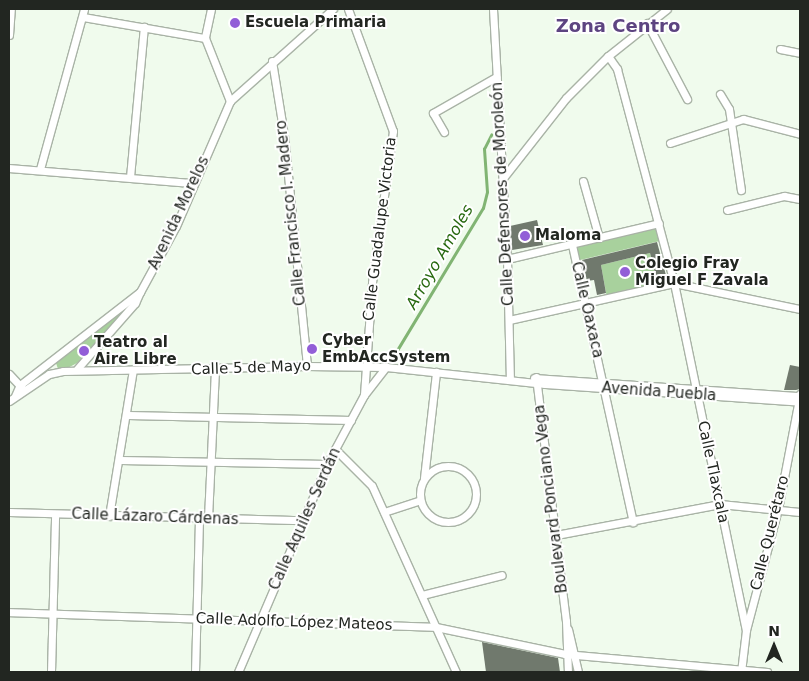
<!DOCTYPE html>
<meta charset="utf-8">
<style>
body{margin:0}
#map{position:relative;width:809px;height:681px;overflow:hidden;background:#f0fbed;font-family:"DejaVu Sans",sans-serif}
div>[style]{position:absolute}
[style*='--x']{left:calc(var(--x)*1px);top:calc(var(--y)*1px);width:calc(var(--w)*1px);rotate:calc(var(--a)*1deg)}
.green>*{inset:0;background:#a8d19d}
.stream>*{height:2.5px;margin:-1.25px;padding:0 1.25px;transform-origin:1.25px;border-radius:1.25px;background:#81b473}
.building>*{inset:0;background:#70796d}
.roads{filter:drop-shadow(1px 0 #a9b3a6) drop-shadow(-1px 0 #a9b3a6) drop-shadow(0 1px #a9b3a6) drop-shadow(0 -1px #a9b3a6)}
.minor>*{height:7px;margin:-3.5px;padding:0 3.5px;transform-origin:3.5px;border-radius:3.5px;background:#fff}
.minor>.ring{margin:-3.5px;padding:0;box-sizing:content-box;background:none;border:7px solid #fff;border-radius:50%}
.dots>*{width:14px;height:14px;translate:-50% -50%;box-sizing:border-box;border:2px solid #fff;border-radius:50%}
span{translate:-50% -50%;white-space:nowrap;text-align:center;line-height:1.15;-webkit-text-stroke:4px #fff;paint-order:stroke}
.poi-label{font-size:15px;color:#222621;font-weight:700}
.left{translate:0 -50%;text-align:left}
.street-label{font-size:15px;color:#222621}
.water-label{font-size:16px;color:#286910;font-style:italic}
.quarter-label{font-size:18px;color:#5d4481;font-weight:700}
.frame{position:absolute;inset:0;border:10px solid #222621;pointer-events:none}
.north{position:absolute;left:749px;top:621px;width:50px;height:50px;-webkit-text-stroke:4px #fff;paint-order:stroke;rotate:0deg;font-size:14px;font-weight:700;line-height:20px;text-align:center;color:#222621}
.north::after{content:'';display:block;margin:auto;width:18px;height:22px;background:#222621;clip-path:polygon(50% 0,100% 100%,50% 72%,0 100%)}
</style>
<div id="map">
<div class="green">
<div style="clip-path:polygon(659px 223px,664px 240px,576px 261px,572px 245px)"></div>
<div style="clip-path:polygon(650px 253px,658px 287px,607px 298px,601px 265px)"></div>
<div style="clip-path:polygon(132px 302px,77px 363px,64px 370px,58px 369px,55px 360px)"></div>
</div>
<div class="stream">
<div style="--x:393;--y:357;--w:174;--a:-58.9"></div>
<div style="--x:483;--y:208;--w:16;--a:-76"></div>
<div style="--x:487;--y:192;--w:43;--a:-94"></div>
<div style="--x:484;--y:149;--w:16;--a:-63"></div>
</div>
<div class="building">
<div style="clip-path:polygon(537px 220px,543px 245px,512px 250px,510px 226px)"></div>
<div style="clip-path:polygon(657px 242px,667px 279px,657px 281px,650px 253px,601px 265px,606px 293px,597px 295px,594px 280px,587px 281px,582px 260px)"></div>
<div style="clip-path:polygon(790px 365px,800px 367px,800px 389px,796px 390px,784px 390px)"></div>
<div style="clip-path:polygon(482px 642px,558px 658px,560px 672px,486px 672px)"></div>
</div>
<div class="roads">
<div class="minor">
<div style="--x:211;--y:9;--w:30;--a:102"></div>
<div style="--x:205;--y:38;--w:68;--a:68.4"></div>
<div style="--x:348;--y:9;--w:130;--a:69.8"></div>
<div style="--x:393;--y:131;--w:153;--a:97.9"></div>
<div style="--x:372;--y:283;--w:112;--a:94.1"></div>
<div style="--x:493;--y:9;--w:250;--a:86.8"></div>
<div style="--x:507;--y:259;--w:120;--a:88.6"></div>
<div style="--x:83;--y:17;--w:124;--a:9.8"></div>
<div style="--x:647;--y:23;--w:86;--a:62.2"></div>
<div style="--x:9;--y:35;--w:26;--a:-86"></div>
<div style="--x:780;--y:49;--w:20;--a:11"></div>
<div style="--x:608;--y:56;--w:16;--a:55"></div>
<div style="--x:617;--y:69;--w:221;--a:75.1"></div>
<div style="--x:674;--y:283;--w:354;--a:78.3"></div>
<div style="--x:272;--y:61;--w:75;--a:80.8"></div>
<div style="--x:284;--y:135;--w:232;--a:84.3"></div>
<div style="--x:720;--y:94;--w:17;--a:59"></div>
<div style="--x:729;--y:109;--w:82;--a:81.6"></div>
<div style="--x:444;--y:132;--w:22;--a:-120"></div>
<div style="--x:433;--y:113;--w:73;--a:-29.7"></div>
<div style="--x:670;--y:143;--w:77;--a:-18.2"></div>
<div style="--x:743;--y:119;--w:59;--a:14.7"></div>
<div style="--x:9;--y:168;--w:185;--a:4.7"></div>
<div style="--x:40;--y:169;--w:166;--a:-74.6"></div>
<div style="--x:130;--y:177;--w:151;--a:-84.7"></div>
<div style="--x:503;--y:178;--w:102;--a:-51.8"></div>
<div style="--x:566;--y:98;--w:59;--a:-45"></div>
<div style="--x:608;--y:56;--w:75;--a:-38.5"></div>
<div style="--x:583;--y:181;--w:59;--a:74.3"></div>
<div style="--x:727;--y:210;--w:59;--a:-13.8"></div>
<div style="--x:784;--y:196;--w:16;--a:11"></div>
<div style="--x:572;--y:245;--w:284;--a:77.6"></div>
<div style="--x:507;--y:259;--w:156;--a:-13.3"></div>
<div style="--x:509;--y:320;--w:169;--a:-12.6"></div>
<div style="--x:674;--y:283;--w:129;--a:11.7"></div>
<div style="--x:77;--y:369;--w:88;--a:-48.7"></div>
<div style="--x:135;--y:303;--w:12;--a:-66"></div>
<div style="--x:9;--y:374;--w:19;--a:47"></div>
<div style="--x:536;--y:377;--w:246;--a:83"></div>
<div style="--x:566;--y:621;--w:51;--a:87.8"></div>
<div style="--x:534;--y:378;--w:267;--a:3.9"></div>
<div style="--x:15;--y:396;--w:12;--a:-66"></div>
<div style="--x:20;--y:385;--w:152;--a:-37.8"></div>
<div style="--x:140;--y:292;--w:75;--a:-61.4"></div>
<div style="--x:176;--y:226;--w:136;--a:-66.6"></div>
<div style="--x:230;--y:101;--w:138;--a:-41.8"></div>
<div style="--x:9;--y:401;--w:48;--a:-34"></div>
<div style="--x:49;--y:374;--w:14;--a:-12"></div>
<div style="--x:63;--y:371;--w:244;--a:-1.2"></div>
<div style="--x:307;--y:366;--w:79;--a:0.7"></div>
<div style="--x:386;--y:367;--w:160;--a:6.1"></div>
<div style="--x:545;--y:384;--w:256;--a:4"></div>
<div style="--x:128;--y:415;--w:223;--a:1.3"></div>
<div style="--x:335;--y:449;--w:52;--a:45"></div>
<div style="--x:372;--y:486;--w:204;--a:65.7"></div>
<div style="--x:121;--y:460;--w:206;--a:1.1"></div>
<div class="ring" style="left:420px;top:466px;width:49px;height:49px"></div>
<div style="--x:424;--y:478;--w:107;--a:-83.5"></div>
<div style="--x:9;--y:512;--w:293;--a:1.6"></div>
<div style="--x:384;--y:512;--w:38;--a:-18"></div>
<div style="--x:109;--y:516;--w:148;--a:-80.7"></div>
<div style="--x:208;--y:518;--w:149;--a:-87.3"></div>
<div style="--x:556;--y:535;--w:167;--a:-10.7"></div>
<div style="--x:720;--y:504;--w:80;--a:5.7"></div>
<div style="--x:422;--y:595;--w:82;--a:-14"></div>
<div style="--x:9;--y:612;--w:427;--a:2"></div>
<div style="--x:436;--y:627;--w:132;--a:11.8"></div>
<div style="--x:565;--y:654;--w:203;--a:5.1"></div>
<div style="--x:568;--y:629;--w:44;--a:76.9"></div>
<div style="--x:51;--y:672;--w:158;--a:-88.5"></div>
<div style="--x:195;--y:672;--w:154;--a:-88.5"></div>
<div style="--x:238;--y:672;--w:226;--a:-66.8"></div>
<div style="--x:327;--y:464;--w:78;--a:-61.8"></div>
<div style="--x:364;--y:395;--w:36;--a:-52"></div>
<div style="--x:741;--y:672;--w:42;--a:-83.2"></div>
<div style="--x:746;--y:630;--w:125;--a:-75.2"></div>
<div style="--x:778;--y:509;--w:117;--a:-79.2"></div>
</div>
</div>
<div class="dots">
<div style="left:235px;top:23px;background:#925ed7"></div>
<div style="left:525px;top:236px;background:#925ed7"></div>
<div style="left:625px;top:272px;background:#925ed7"></div>
<div style="left:312px;top:349px;background:#925ed7"></div>
<div style="left:84px;top:351px;background:#925ed7"></div>
</div>
<div class="poi-label">
<span class="left" style="left:245px;top:23px">Escuela Primaria</span>
<span class="left" style="left:535px;top:236px">Maloma</span>
<span class="left" style="left:635px;top:272px">Colegio Fray<br>Miguel F Zavala</span>
<span class="left" style="left:322px;top:349px">Cyber<br>EmbAccSystem</span>
<span class="left" style="left:94px;top:351px">Teatro al<br>Aire Libre</span>
</div>
<div class="street-label">
<span style="left:503px;top:194px;rotate:-93deg">Calle Defensores de Moroleón</span>
<span style="left:179px;top:213px;rotate:-65deg">Avenida Morelos</span>
<span style="left:291px;top:213px;rotate:-96deg">Calle Francisco I. Madero</span>
<span style="left:380px;top:229px;rotate:-83deg">Calle Guadalupe Victoria</span>
<span style="left:587px;top:310px;rotate:77deg">Calle Oaxaca</span>
<span style="left:251px;top:368px;rotate:-2deg">Calle 5 de Mayo</span>
<span style="left:659px;top:392px;rotate:4deg">Avenida Puebla</span>
<span style="left:713px;top:472px;rotate:78deg">Calle Tlaxcala</span>
<span style="left:551px;top:499px;rotate:-97deg">Boulevard Ponciano Vega</span>
<span style="left:155px;top:517px;rotate:2deg">Calle Lázaro Cárdenas</span>
<span style="left:305px;top:519px;rotate:-66deg">Calle Aquiles Serdán</span>
<span style="left:770px;top:533px;rotate:-76deg">Calle Querétaro</span>
<span style="left:294px;top:622px;rotate:2deg">Calle Adolfo López Mateos</span>
</div>
<div class="water-label">
<span style="left:440px;top:257px;rotate:-60deg">Arroyo Amoles</span>
</div>
<div class="quarter-label">
<span style="left:618px;top:26px">Zona Centro</span>
</div>
<div class="frame"></div>
<div class="north">N</div>
</div>
